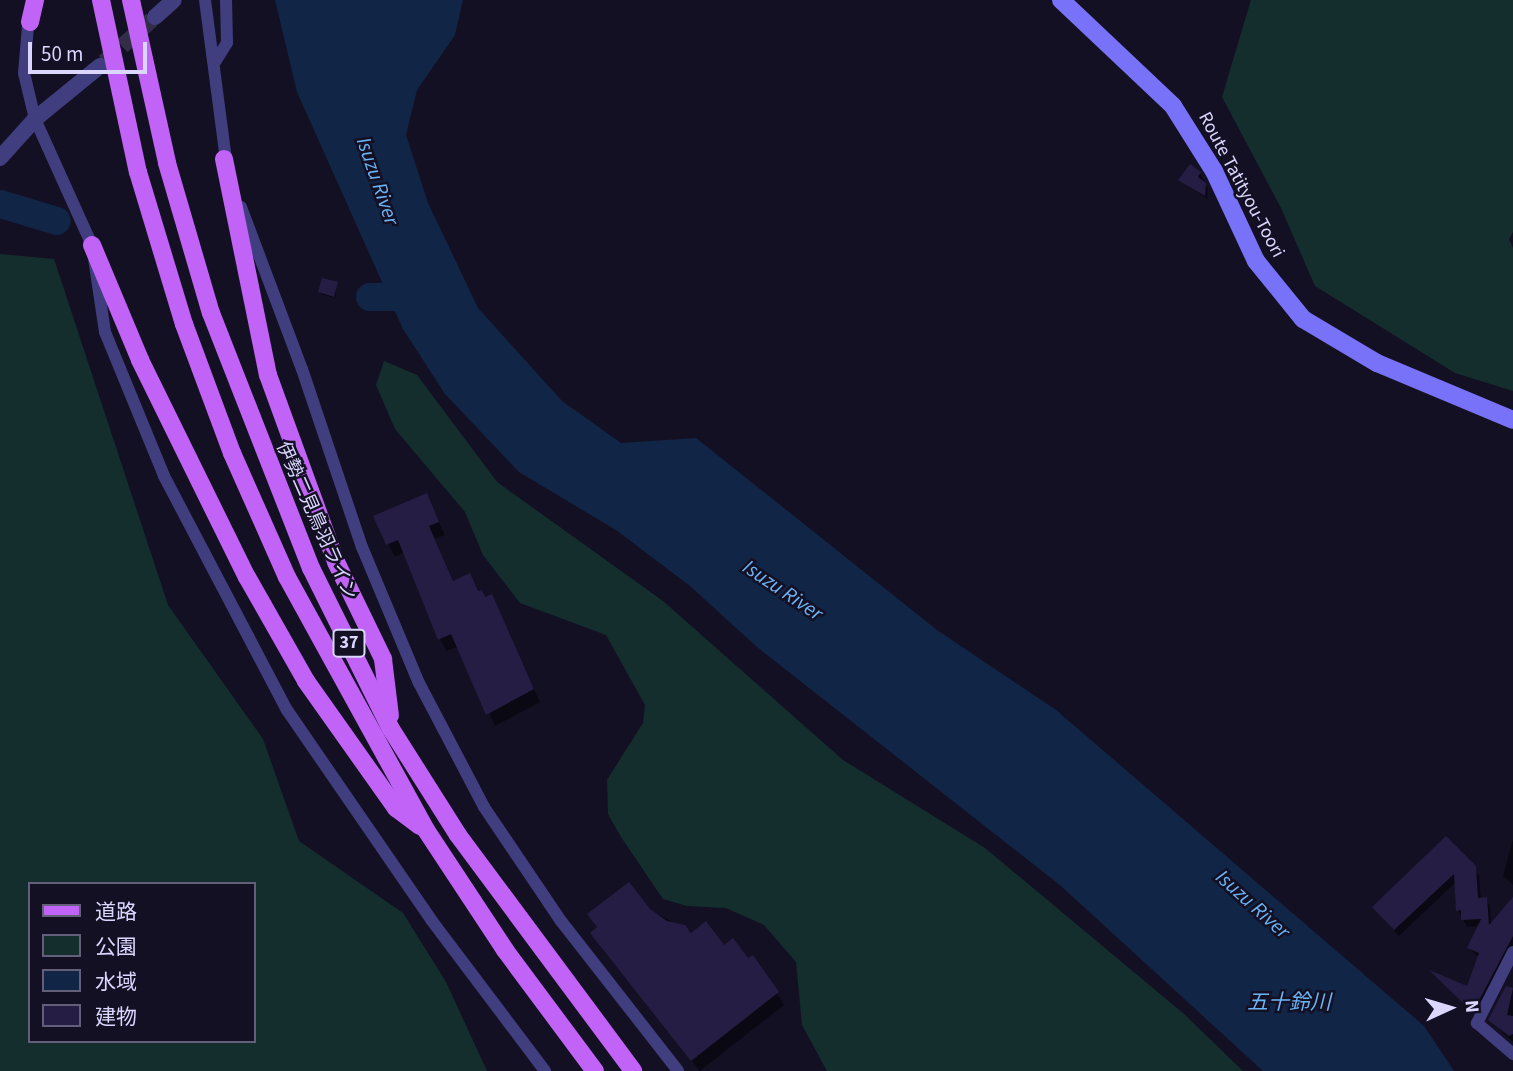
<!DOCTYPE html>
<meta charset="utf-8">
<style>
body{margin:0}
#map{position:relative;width:1513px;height:1071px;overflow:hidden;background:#141024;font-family:"Source Sans 3","Noto Sans JP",sans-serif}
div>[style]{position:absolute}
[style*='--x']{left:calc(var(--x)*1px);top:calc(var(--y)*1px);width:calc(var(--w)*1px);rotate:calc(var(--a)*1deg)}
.green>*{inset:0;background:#132e2d}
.water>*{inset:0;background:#112547}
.shadow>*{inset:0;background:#0007}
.river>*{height:28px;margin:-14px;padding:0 14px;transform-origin:14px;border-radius:14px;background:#112547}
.building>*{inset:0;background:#251d44}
.tertiary-tunnel>*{height:16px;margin-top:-8px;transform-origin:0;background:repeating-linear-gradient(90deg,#322e45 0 16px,transparent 0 24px)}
.minor>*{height:12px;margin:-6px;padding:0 6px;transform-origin:6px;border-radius:6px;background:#413e80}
.tertiary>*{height:16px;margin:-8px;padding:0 8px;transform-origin:8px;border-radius:8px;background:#413e80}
.secondary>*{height:18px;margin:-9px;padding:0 9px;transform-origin:9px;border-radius:9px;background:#7772f7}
.primary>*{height:18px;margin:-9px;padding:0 9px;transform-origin:9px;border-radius:9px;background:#c163f6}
span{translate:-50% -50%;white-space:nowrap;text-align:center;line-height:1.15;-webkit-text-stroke:5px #141024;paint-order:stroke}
.shield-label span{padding:2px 5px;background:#141024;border:2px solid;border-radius:5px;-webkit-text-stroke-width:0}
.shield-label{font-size:18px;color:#dad6fd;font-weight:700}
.street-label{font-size:19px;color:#dad6fd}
.water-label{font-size:21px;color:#6ab4f6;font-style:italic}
.legend{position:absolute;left:28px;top:882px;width:228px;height:161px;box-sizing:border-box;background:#141024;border:2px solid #635f7b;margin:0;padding:9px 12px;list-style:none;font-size:21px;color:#dad6fd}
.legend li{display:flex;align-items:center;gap:14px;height:35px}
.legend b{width:35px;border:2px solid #635f7b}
.north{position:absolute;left:1415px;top:973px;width:70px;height:70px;-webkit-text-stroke:5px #141024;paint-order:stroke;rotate:86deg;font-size:19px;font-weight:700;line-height:28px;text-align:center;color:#dad6fd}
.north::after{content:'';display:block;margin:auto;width:24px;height:32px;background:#dad6fd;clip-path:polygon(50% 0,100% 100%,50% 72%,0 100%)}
.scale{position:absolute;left:28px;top:42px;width:119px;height:32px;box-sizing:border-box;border:4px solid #dad6fd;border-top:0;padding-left:9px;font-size:21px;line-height:24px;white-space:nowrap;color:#dad6fd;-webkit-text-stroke:5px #141024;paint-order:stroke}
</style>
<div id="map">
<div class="green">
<div style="clip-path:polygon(1251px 0,1513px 0,1513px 232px,1509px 239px,1513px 248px,1513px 391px,1455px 373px,1315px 286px,1281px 208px,1222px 97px)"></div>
<div style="clip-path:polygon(evenodd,0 254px,54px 259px,168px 605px,263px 739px,299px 841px,403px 913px,446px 982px,487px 1071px,0 1071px,0 254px,30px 884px,254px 884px,254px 1041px,30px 1041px,30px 884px)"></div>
<div style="clip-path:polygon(384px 361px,417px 375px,497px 482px,663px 601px,843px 760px,985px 848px,1184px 1014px,1243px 1071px,827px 1071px,802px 1025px,796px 962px,764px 925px,726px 908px,687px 906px,663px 899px,621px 837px,608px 814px,607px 780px,643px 723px,645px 705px,606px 635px,520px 603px,483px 555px,465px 512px,395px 429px,376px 385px)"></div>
</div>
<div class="water">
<div style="clip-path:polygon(275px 0,463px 0,455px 35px,417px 90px,406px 135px,428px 203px,478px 308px,562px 401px,621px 443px,696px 438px,937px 630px,1056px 710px,1424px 1026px,1454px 1071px,1263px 1071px,1061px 886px,757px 647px,690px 586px,616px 530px,519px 472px,445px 394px,403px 329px,297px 92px)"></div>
</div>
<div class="shadow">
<div style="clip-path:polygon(1200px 173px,1208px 189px,1207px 199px,1180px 180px)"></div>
<div style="clip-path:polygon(337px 284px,335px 298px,321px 294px,320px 292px)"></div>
<div style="clip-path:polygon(426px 495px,445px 535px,435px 539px,454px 583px,470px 576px,479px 593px,496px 607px,540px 702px,495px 726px,459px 646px,447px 651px,440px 639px,405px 552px,395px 557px,375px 517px)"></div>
<div style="clip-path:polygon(1446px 838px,1479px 875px,1481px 900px,1486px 899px,1490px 906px,1491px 924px,1513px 900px,1513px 952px,1479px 1015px,1433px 974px,1468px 988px,1480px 958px,1469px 948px,1479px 926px,1467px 927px,1458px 910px,1456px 882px,1399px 936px,1374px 907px)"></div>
<div style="clip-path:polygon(1513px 839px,1513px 885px,1503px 876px)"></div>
<div style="clip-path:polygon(649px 910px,724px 948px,777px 993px,784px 1005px,700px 1071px,592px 934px,598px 929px,589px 914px)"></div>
<div style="clip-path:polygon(1507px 988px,1513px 990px,1513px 1042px,1490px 1020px)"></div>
</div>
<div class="river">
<div style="--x:0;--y:204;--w:59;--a:16.6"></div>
<div style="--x:370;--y:297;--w:48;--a:0"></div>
</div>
<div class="building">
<div style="clip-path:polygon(1190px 164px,1201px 172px,1198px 177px,1206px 183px,1205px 196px,1178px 180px)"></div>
<div style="clip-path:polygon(322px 278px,338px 282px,334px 297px,318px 292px)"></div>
<div style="clip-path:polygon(427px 493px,439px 522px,429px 526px,453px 581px,470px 573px,478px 591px,482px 590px,485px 597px,492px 594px,534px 689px,486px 715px,451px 634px,438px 640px,398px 540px,386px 545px,373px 516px)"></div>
<div style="clip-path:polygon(1446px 836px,1476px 866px,1478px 898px,1487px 897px,1489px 925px,1513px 897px,1513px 936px,1475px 1008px,1463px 1003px,1429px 970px,1467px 986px,1479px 953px,1467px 948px,1481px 919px,1461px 920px,1461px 910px,1456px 911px,1454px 874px,1394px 930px,1372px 907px)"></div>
<div style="clip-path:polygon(629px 882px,650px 909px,667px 921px,685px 925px,691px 933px,706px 921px,724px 945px,733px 938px,748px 958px,753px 955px,779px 992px,691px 1061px,590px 933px,597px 927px,587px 914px)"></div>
<div style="clip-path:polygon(1506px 986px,1513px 988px,1507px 1015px,1513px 1016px,1513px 1034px,1509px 1036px,1488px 1020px)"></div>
</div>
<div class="tertiary-tunnel">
<div style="--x:104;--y:62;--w:68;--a:-41.4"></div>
</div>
<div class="minor">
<div style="--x:205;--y:0;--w:168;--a:82.5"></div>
<div style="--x:29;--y:14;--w:59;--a:94.8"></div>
<div style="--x:24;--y:73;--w:47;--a:76.6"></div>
<div style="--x:35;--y:119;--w:138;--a:65.7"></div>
<div style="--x:92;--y:245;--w:88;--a:81.5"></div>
<div style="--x:105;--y:332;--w:156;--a:67.7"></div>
<div style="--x:164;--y:476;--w:264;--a:62.3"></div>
<div style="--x:287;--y:710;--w:256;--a:55.5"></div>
<div style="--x:432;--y:921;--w:188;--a:53"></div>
<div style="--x:215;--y:62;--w:22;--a:-58"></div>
<div style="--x:227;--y:43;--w:43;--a:-91.3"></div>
<div style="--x:241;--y:207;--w:173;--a:69.4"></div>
<div style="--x:302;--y:369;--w:188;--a:71.4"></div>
<div style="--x:362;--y:547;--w:147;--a:67.3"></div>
<div style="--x:419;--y:683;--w:140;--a:62.3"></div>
<div style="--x:484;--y:807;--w:138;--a:56"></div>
<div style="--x:561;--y:921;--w:190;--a:52"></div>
<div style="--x:1513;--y:952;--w:80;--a:116.9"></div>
<div style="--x:1477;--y:1023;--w:48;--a:40.7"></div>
</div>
<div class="tertiary">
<div style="--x:155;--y:17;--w:25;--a:-42"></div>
<div style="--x:0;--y:158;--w:52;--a:-48.1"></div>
<div style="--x:35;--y:119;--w:84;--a:-39.2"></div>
</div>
<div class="secondary">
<div style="--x:1061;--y:0;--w:154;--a:43.4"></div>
<div style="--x:1173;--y:106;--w:77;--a:57.8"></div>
<div style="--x:1214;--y:171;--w:99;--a:65"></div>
<div style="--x:1256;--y:261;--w:75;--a:51"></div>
<div style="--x:1303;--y:319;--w:86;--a:30.7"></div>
<div style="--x:1377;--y:363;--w:147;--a:22.7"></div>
</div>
<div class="primary">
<div style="--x:101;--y:0;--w:176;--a:77.9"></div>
<div style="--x:138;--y:172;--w:159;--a:73.2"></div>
<div style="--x:184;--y:324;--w:138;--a:69.6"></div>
<div style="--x:232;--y:453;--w:136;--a:66.1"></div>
<div style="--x:287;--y:577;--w:289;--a:61.2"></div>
<div style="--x:426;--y:830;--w:144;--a:56.6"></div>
<div style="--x:505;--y:950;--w:151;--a:53.4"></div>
<div style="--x:131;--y:0;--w:167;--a:77.5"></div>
<div style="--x:167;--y:163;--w:156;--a:73.7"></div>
<div style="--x:211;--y:313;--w:274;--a:68.6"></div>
<div style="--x:311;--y:568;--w:180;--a:63.6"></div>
<div style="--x:391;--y:729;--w:125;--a:57.7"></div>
<div style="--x:458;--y:835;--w:294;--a:53.4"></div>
<div style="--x:30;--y:22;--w:23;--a:-77"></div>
<div style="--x:224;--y:159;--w:220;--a:78.5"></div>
<div style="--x:268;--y:375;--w:199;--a:70"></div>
<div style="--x:336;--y:562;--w:108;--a:64.1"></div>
<div style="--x:383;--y:659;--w:57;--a:83"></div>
<div style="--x:92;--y:245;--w:125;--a:67.3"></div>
<div style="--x:140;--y:360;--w:242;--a:63.8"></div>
<div style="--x:247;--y:577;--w:120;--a:60.4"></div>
<div style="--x:306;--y:681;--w:156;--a:54.7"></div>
<div style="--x:396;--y:808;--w:30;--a:37"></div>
</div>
<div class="shield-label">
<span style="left:349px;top:643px">37</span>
</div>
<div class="street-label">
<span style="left:1241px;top:185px;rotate:62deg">Route Tatityou-Toori</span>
<span style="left:316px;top:521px;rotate:66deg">伊勢二見鳥羽ライン</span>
</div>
<div class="water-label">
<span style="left:378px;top:181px;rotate:71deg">Isuzu River</span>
<span style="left:783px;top:590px;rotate:34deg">Isuzu River</span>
<span style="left:1253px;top:904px;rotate:42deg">Isuzu River</span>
<span style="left:1289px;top:1002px">五十鈴川</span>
</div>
<ul class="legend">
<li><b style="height:9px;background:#c163f6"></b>道路</li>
<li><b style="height:19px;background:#132e2d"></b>公園</li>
<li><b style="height:19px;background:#112547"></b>水域</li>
<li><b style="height:19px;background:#251d44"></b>建物</li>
</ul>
<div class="north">N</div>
<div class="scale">50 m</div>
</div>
